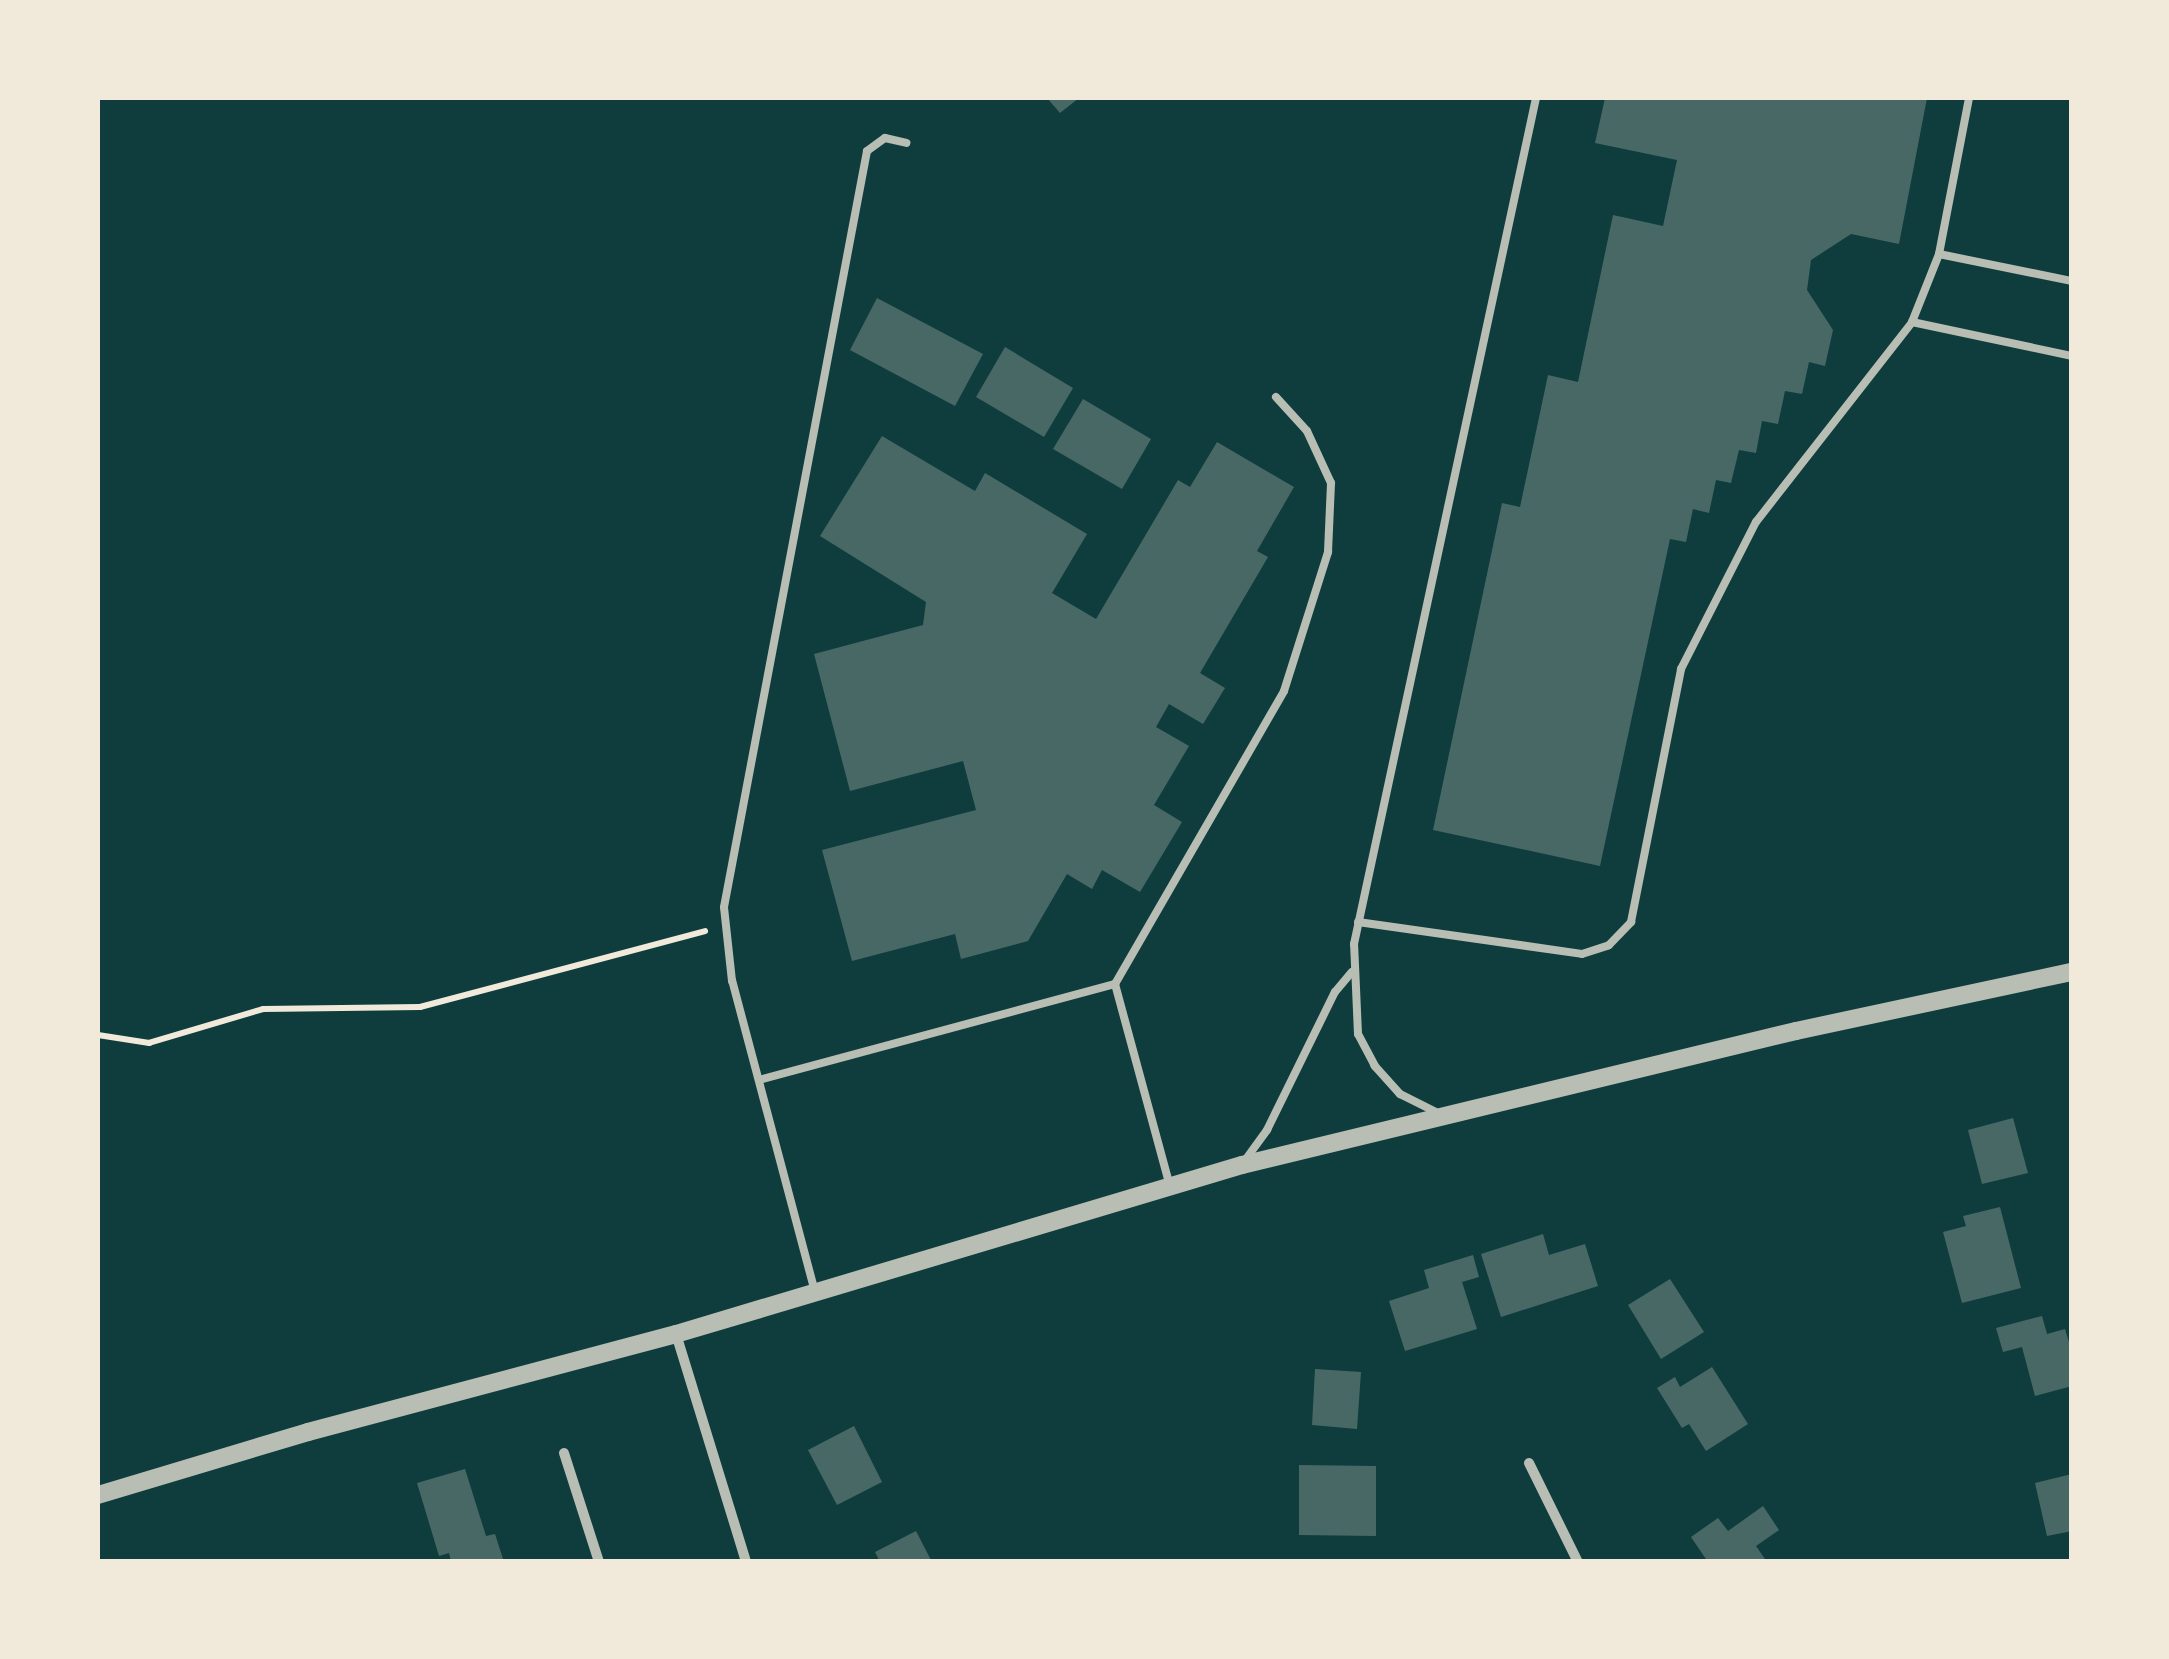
<!DOCTYPE html>
<style>
body{margin:0}
#map{position:relative;width:2169px;height:1659px;overflow:hidden;background:#0f3d3e;font-family:Spectral,serif}
div>[style]{position:absolute}
[style*='--x']{left:calc(var(--x)*1px);top:calc(var(--y)*1px);width:calc(var(--w)*1px);rotate:calc(var(--a)*1deg)}
.building>*{inset:0;background:#486865}
.path>*{height:6px;margin:-3px;padding:0 3px;transform-origin:3px;border-radius:3px;background:#f1e9da}
.service>*{height:8px;margin:-4px;padding:0 4px;transform-origin:4px;border-radius:4px;background:#b8beb3}
.minor>*{height:10px;margin:-5px;padding:0 5px;transform-origin:5px;border-radius:5px;background:#b8beb3}
.tertiary>*{height:18px;margin:-9px;padding:0 9px;transform-origin:9px;border-radius:9px;background:#b8beb3}
span{translate:-50% -50%;white-space:nowrap;text-align:center;line-height:1.15;-webkit-text-stroke:10px #f1e9da;paint-order:stroke}
.frame{position:absolute;inset:0;border:100px solid #f1e9da;pointer-events:none}
</style>
<div id="map">
<div class="building">
<div style="clip-path:polygon(1047px 98px,1079px 98px,1060px 113px)"></div>
<div style="clip-path:polygon(1605px 98px,1927px 98px,1899px 244px,1851px 234px,1811px 260px,1807px 290px,1833px 330px,1825px 366px,1809px 362px,1802px 394px,1785px 391px,1778px 424px,1762px 421px,1756px 453px,1739px 450px,1731px 483px,1716px 480px,1709px 513px,1693px 509px,1686px 542px,1670px 539px,1600px 866px,1433px 830px,1502px 503px,1520px 507px,1548px 375px,1578px 382px,1613px 215px,1663px 226px,1677px 160px,1595px 143px)"></div>
<div style="clip-path:polygon(877px 298px,983px 354px,955px 406px,850px 350px)"></div>
<div style="clip-path:polygon(1005px 347px,1073px 388px,1044px 437px,976px 397px)"></div>
<div style="clip-path:polygon(1083px 399px,1151px 439px,1122px 489px,1053px 449px)"></div>
<div style="clip-path:polygon(882px 436px,975px 491px,985px 473px,1087px 534px,1052px 593px,1096px 619px,1178px 480px,1190px 487px,1217px 442px,1294px 487px,1257px 551px,1268px 557px,1200px 673px,1225px 688px,1203px 724px,1169px 704px,1156px 727px,1189px 746px,1154px 805px,1182px 822px,1140px 892px,1102px 870px,1092px 889px,1067px 874px,1028px 941px,961px 959px,955px 934px,852px 961px,822px 850px,976px 810px,963px 761px,850px 791px,814px 654px,923px 625px,926px 602px,820px 536px)"></div>
<div style="clip-path:polygon(2013px 1118px,2028px 1173px,1982px 1184px,1968px 1130px)"></div>
<div style="clip-path:polygon(2000px 1207px,2021px 1288px,1962px 1303px,1943px 1232px,1966px 1226px,1963px 1216px)"></div>
<div style="clip-path:polygon(1543px 1234px,1549px 1255px,1585px 1244px,1598px 1286px,1501px 1317px,1481px 1254px)"></div>
<div style="clip-path:polygon(1473px 1255px,1479px 1277px,1462px 1282px,1477px 1329px,1405px 1351px,1389px 1301px,1429px 1288px,1424px 1270px)"></div>
<div style="clip-path:polygon(1670px 1279px,1704px 1332px,1661px 1359px,1628px 1305px)"></div>
<div style="clip-path:polygon(2042px 1316px,2047px 1334px,2065px 1329px,2072px 1352px,2072px 1386px,2035px 1396px,2022px 1347px,2003px 1352px,1996px 1328px)"></div>
<div style="clip-path:polygon(1712px 1367px,1748px 1424px,1706px 1451px,1689px 1424px,1682px 1428px,1657px 1388px,1675px 1377px,1680px 1387px)"></div>
<div style="clip-path:polygon(1315px 1369px,1361px 1372px,1357px 1429px,1312px 1425px)"></div>
<div style="clip-path:polygon(854px 1426px,882px 1482px,837px 1505px,808px 1450px)"></div>
<div style="clip-path:polygon(1299px 1465px,1376px 1466px,1376px 1536px,1299px 1535px)"></div>
<div style="clip-path:polygon(465px 1469px,486px 1536px,495px 1534px,504px 1562px,451px 1562px,449px 1553px,439px 1556px,417px 1483px)"></div>
<div style="clip-path:polygon(2072px 1474px,2072px 1531px,2047px 1536px,2035px 1483px)"></div>
<div style="clip-path:polygon(1763px 1506px,1779px 1530px,1756px 1546px,1767px 1562px,1708px 1562px,1691px 1537px,1718px 1518px,1728px 1531px)"></div>
<div style="clip-path:polygon(916px 1531px,932px 1562px,880px 1562px,875px 1552px)"></div>
</div>
<div class="path">
<div style="--x:98;--y:1035;--w:52;--a:8.9"></div>
<div style="--x:149;--y:1043;--w:119;--a:-16.6"></div>
<div style="--x:263;--y:1009;--w:157;--a:-0.7"></div>
<div style="--x:420;--y:1007;--w:295;--a:-14.9"></div>
</div>
<div class="service">
<div style="--x:1939;--y:254;--w:136;--a:11.5"></div>
<div style="--x:1912;--y:322;--w:164;--a:12"></div>
<div style="--x:1358;--y:922;--w:226;--a:8.1"></div>
<div style="--x:1582;--y:954;--w:28;--a:-18"></div>
<div style="--x:1609;--y:945;--w:32;--a:-46"></div>
<div style="--x:1631;--y:922;--w:258;--a:-78.8"></div>
<div style="--x:1681;--y:669;--w:165;--a:-63"></div>
<div style="--x:1756;--y:522;--w:254;--a:-52"></div>
<div style="--x:1912;--y:322;--w:73;--a:-68.3"></div>
<div style="--x:1939;--y:254;--w:159;--a:-79.1"></div>
<div style="--x:1115;--y:984;--w:338;--a:-60"></div>
<div style="--x:1284;--y:691;--w:146;--a:-72.4"></div>
<div style="--x:1328;--y:552;--w:69;--a:-87.5"></div>
<div style="--x:1331;--y:483;--w:57;--a:-114.8"></div>
<div style="--x:1307;--y:431;--w:46;--a:-132.4"></div>
<div style="--x:759;--y:1080;--w:369;--a:-15.1"></div>
<div style="--x:1115;--y:984;--w:210;--a:74.8"></div>
<div style="--x:1440;--y:1114;--w:45;--a:-153.4"></div>
<div style="--x:1400;--y:1094;--w:38;--a:-132"></div>
<div style="--x:1375;--y:1066;--w:36;--a:-118"></div>
<div style="--x:1358;--y:1034;--w:90;--a:-92.5"></div>
<div style="--x:1354;--y:944;--w:865;--a:-77.86"></div>
<div style="--x:1246;--y:1159;--w:36;--a:-54"></div>
<div style="--x:1267;--y:1130;--w:154;--a:-63.8"></div>
<div style="--x:1335;--y:992;--w:26;--a:-50"></div>
<div style="--x:815;--y:1292;--w:322;--a:-104.9"></div>
<div style="--x:732;--y:981;--w:74;--a:-96.2"></div>
<div style="--x:724;--y:907;--w:769;--a:-79.29"></div>
<div style="--x:867;--y:151;--w:22;--a:-36"></div>
<div style="--x:885;--y:138;--w:22;--a:13"></div>
</div>
<div class="minor">
<div style="--x:676;--y:1334;--w:239;--a:72.9"></div>
<div style="--x:564;--y:1453;--w:114;--a:72.2"></div>
<div style="--x:1529;--y:1463;--w:110;--a:63.7"></div>
</div>
<div class="tertiary">
<div style="--x:98;--y:1495;--w:219;--a:-16.7"></div>
<div style="--x:308;--y:1432;--w:381;--a:-14.9"></div>
<div style="--x:676;--y:1334;--w:591;--a:-16.62"></div>
<div style="--x:1242;--y:1165;--w:570;--a:-13.6"></div>
<div style="--x:1796;--y:1031;--w:282;--a:-12.1"></div>
</div>
<div class="frame"></div>
</div>
